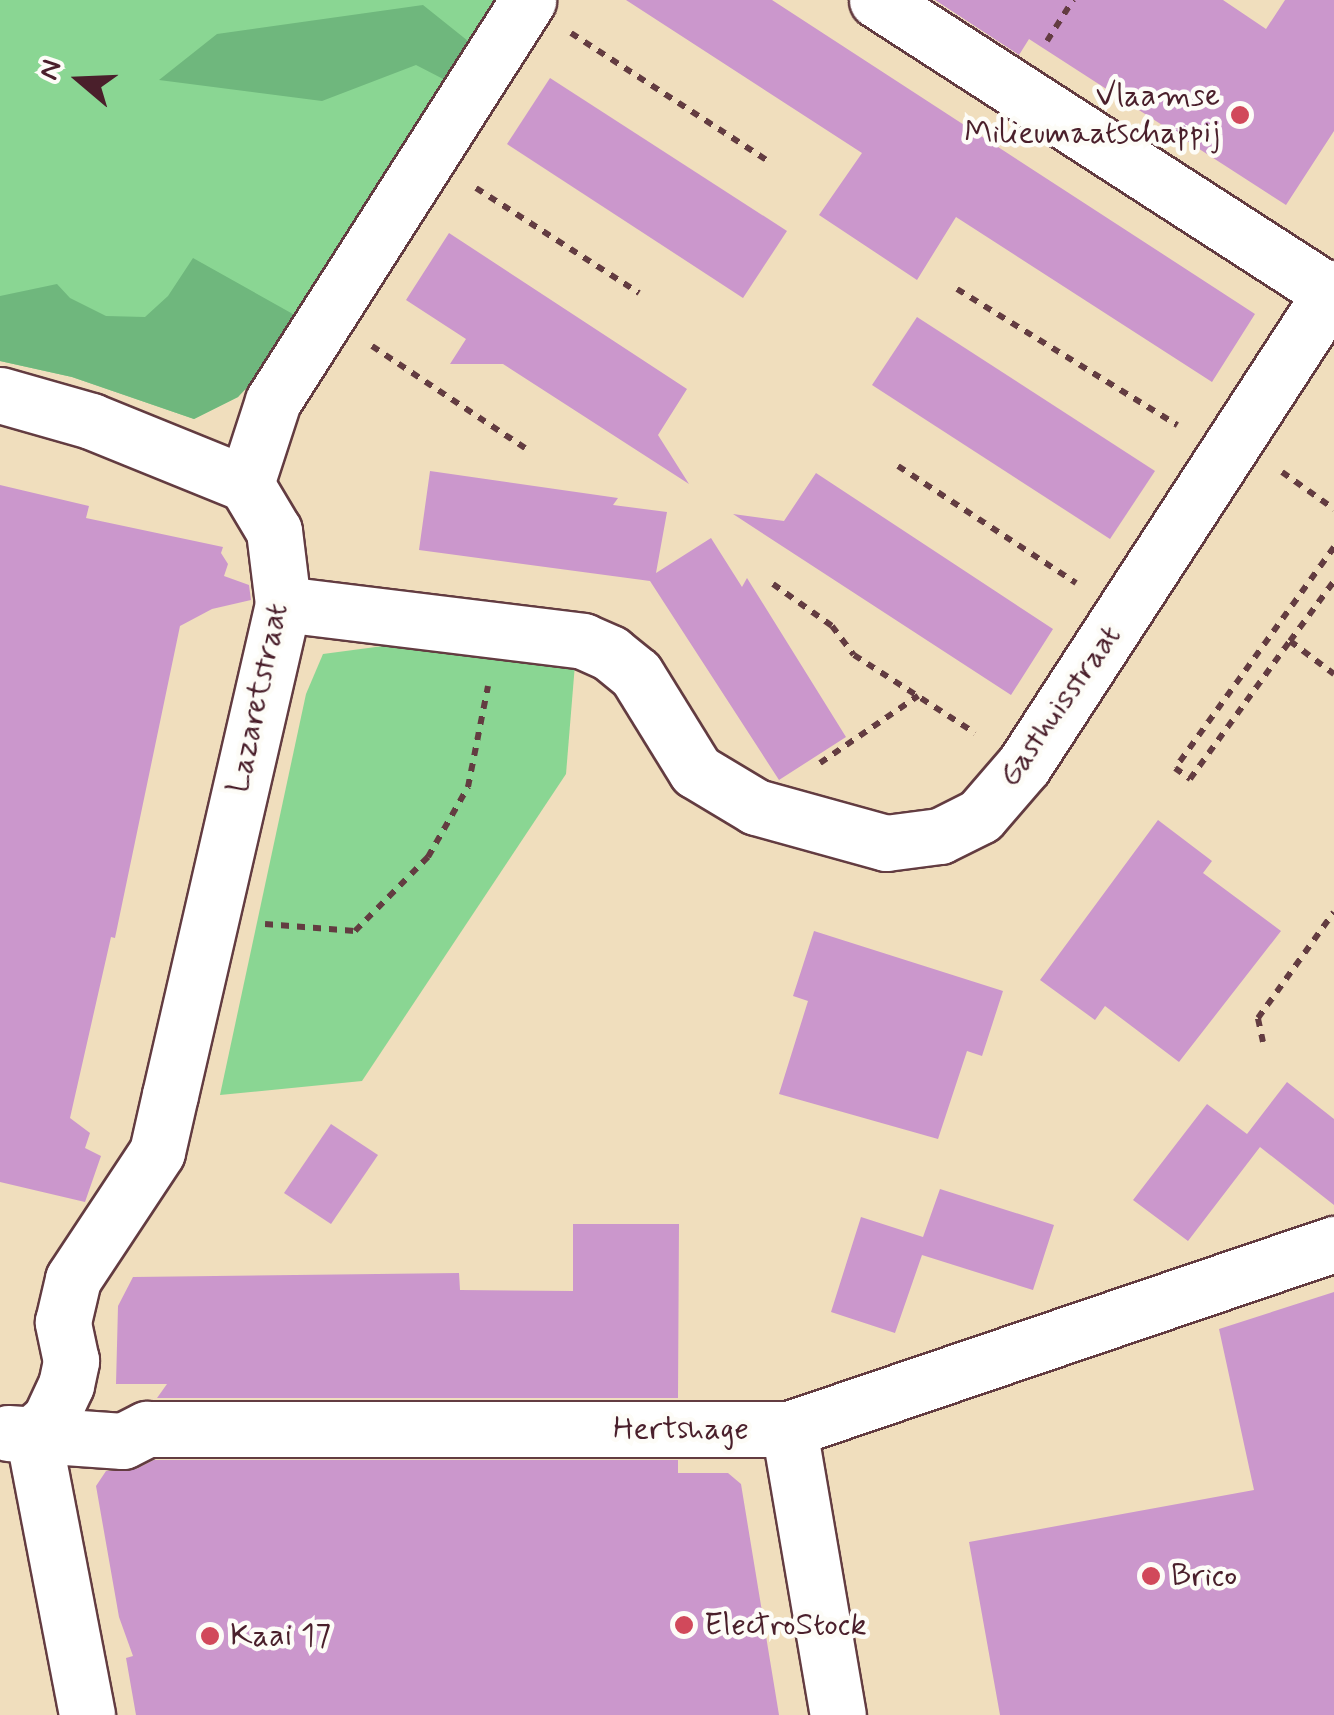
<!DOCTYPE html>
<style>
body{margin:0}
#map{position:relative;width:1334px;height:1715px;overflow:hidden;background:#f0debd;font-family:Mynerve,sans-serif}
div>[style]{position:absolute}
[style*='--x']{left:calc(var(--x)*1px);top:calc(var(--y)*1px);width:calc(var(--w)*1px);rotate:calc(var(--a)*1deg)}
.green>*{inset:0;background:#8ad693}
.forest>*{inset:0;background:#6fb77d}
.building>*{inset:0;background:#cb97cc}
.path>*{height:6px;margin-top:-3px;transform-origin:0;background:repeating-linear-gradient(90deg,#633c41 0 8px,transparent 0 16px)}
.roads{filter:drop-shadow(2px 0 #633c41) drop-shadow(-2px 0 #633c41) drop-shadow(0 2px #633c41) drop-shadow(0 -2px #633c41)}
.minor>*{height:55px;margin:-27.5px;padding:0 27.5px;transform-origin:27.5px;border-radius:27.5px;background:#fff}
.dots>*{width:28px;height:28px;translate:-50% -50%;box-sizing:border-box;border:5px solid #fdfcf7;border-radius:50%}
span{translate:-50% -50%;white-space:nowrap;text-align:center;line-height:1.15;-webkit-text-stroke:9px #fdfcf7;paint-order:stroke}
.poi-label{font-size:32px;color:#4a1f2b}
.right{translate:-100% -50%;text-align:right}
.left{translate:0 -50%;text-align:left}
.street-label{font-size:32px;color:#4a1f2b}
.north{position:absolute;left:30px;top:30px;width:100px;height:100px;-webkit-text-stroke:8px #fdfcf7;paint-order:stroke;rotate:289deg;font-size:28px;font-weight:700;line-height:40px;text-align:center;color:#4a1f2b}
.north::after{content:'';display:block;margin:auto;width:35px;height:45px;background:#4a1f2b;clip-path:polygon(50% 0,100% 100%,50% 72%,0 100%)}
</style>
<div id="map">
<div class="green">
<div style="clip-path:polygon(0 0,503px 0,357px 231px,238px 397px,194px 419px,72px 377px,0 361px)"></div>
<div style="clip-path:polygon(421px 641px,575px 664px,566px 774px,362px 1081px,220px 1095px,306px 694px,323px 654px)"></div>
</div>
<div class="forest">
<div style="clip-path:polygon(423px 5px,473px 45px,449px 82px,416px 65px,322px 101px,159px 80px,217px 34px)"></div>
<div style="clip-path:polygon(193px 258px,300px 318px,266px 368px,238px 397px,194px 419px,72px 377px,0 361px,0 296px,57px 284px,70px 298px,106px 316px,145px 317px,168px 296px)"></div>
</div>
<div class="building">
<div style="clip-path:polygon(626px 0,772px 0,1255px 314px,1212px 382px,956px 217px,917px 280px,819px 215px,862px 153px)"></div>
<div style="clip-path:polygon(935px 0,1223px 0,1266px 29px,1285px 0,1334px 0,1334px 131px,1286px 205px,1029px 39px,1019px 55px)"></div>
<div style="clip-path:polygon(550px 78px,787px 231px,743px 298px,507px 144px)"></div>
<div style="clip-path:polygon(449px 233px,687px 389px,658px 435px,689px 484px,503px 364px,450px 364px,466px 339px,406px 300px)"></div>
<div style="clip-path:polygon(917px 317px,1155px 471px,1110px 539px,872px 385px)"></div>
<div style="clip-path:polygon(430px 471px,618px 498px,613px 505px,667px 512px,656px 573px,711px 538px,742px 587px,747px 578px,846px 737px,779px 780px,650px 581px,419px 550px)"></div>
<div style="clip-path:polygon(816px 473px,1053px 629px,1011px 695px,733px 514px,784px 521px)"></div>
<div style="clip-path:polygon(0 485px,89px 506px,86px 518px,223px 547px,221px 553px,228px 564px,224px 576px,249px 585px,251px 600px,212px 609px,180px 626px,115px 938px,111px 937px,70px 1118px,90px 1133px,85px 1148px,101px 1156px,85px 1202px,0 1182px)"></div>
<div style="clip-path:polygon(1158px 820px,1212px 861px,1203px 873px,1281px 931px,1179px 1062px,1105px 1006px,1095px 1020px,1040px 980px)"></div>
<div style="clip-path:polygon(814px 931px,1003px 991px,982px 1056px,967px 1051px,938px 1139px,779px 1094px,808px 1001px,793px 996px)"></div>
<div style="clip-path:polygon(1287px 1082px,1334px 1119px,1334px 1205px,1260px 1147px,1188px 1241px,1133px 1200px,1207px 1104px,1247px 1134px)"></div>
<div style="clip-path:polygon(331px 1124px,378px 1155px,331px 1224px,284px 1193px)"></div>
<div style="clip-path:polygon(940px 1189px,1054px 1225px,1033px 1290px,922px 1255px,895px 1333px,831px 1312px,861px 1217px,923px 1237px)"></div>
<div style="clip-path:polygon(573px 1224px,679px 1224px,678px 1398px,157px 1398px,167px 1384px,116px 1384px,118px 1306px,133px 1277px,459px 1273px,460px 1290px,573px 1291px)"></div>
<div style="clip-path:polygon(1334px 1292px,1334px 1715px,1000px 1715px,969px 1542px,1254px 1490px,1219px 1329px)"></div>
<div style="clip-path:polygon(154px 1460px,678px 1460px,678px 1473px,728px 1473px,741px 1484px,779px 1715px,136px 1715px,126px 1658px,133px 1656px,119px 1617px,96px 1486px,106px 1471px,136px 1469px)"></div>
</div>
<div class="path">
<div style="--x:571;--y:33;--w:239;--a:33"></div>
<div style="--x:1047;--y:41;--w:49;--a:-57.6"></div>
<div style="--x:476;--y:188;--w:194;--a:32.8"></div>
<div style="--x:957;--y:289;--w:259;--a:31.7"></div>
<div style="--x:372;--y:346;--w:184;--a:33.7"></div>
<div style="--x:898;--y:466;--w:213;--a:33.3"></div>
<div style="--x:1282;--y:472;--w:64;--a:35.4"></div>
<div style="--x:1334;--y:547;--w:272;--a:125.7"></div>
<div style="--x:1175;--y:768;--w:19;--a:36"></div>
<div style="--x:1190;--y:779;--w:170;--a:-54.1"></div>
<div style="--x:1290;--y:641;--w:55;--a:36.9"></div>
<div style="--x:773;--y:584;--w:72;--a:35.4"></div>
<div style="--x:832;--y:626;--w:36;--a:53"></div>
<div style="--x:854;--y:655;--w:144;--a:32.8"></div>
<div style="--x:1290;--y:641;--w:74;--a:-53.7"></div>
<div style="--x:820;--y:763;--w:119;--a:-34.4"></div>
<div style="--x:265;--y:924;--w:90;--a:4.4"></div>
<div style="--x:355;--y:931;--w:104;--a:-45.4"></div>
<div style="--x:428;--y:857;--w:81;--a:-60.3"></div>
<div style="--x:468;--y:787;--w:103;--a:-78.8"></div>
<div style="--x:1263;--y:1042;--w:25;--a:-102"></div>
<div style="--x:1258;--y:1018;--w:130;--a:-54.4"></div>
</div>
<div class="roads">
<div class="minor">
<div style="--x:877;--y:0;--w:540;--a:32.84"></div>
<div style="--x:0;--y:395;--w:95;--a:15.9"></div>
<div style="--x:91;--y:421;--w:167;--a:22.1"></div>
<div style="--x:283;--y:604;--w:302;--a:7"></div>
<div style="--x:583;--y:641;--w:30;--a:24"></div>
<div style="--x:610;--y:653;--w:33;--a:39"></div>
<div style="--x:636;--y:674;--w:114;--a:58.3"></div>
<div style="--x:696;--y:771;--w:70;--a:31"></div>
<div style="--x:756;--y:807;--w:135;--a:15.5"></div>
<div style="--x:886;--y:843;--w:54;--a:-7.4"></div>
<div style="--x:940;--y:836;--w:45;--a:-26.6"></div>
<div style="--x:980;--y:816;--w:67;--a:-49.2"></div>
<div style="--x:1024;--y:765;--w:569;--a:-56.98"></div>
<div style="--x:789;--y:1429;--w:290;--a:80.3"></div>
<div style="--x:8;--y:1433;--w:115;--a:4"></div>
<div style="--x:123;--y:1441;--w:27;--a:-27"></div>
<div style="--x:147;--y:1429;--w:642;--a:0"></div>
<div style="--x:789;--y:1429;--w:576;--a:-18.75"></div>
<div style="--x:33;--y:1434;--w:23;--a:-41"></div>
<div style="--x:50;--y:1419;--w:38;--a:-65"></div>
<div style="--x:66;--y:1385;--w:25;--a:-78"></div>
<div style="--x:71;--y:1361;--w:40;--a:-102"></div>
<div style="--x:63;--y:1322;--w:44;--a:-76.9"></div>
<div style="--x:73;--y:1279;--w:152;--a:-56.5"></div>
<div style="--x:157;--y:1152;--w:58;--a:-77.2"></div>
<div style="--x:170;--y:1095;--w:504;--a:-77.04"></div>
<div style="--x:283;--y:604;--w:74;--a:-97"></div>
<div style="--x:274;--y:531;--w:55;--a:-120.8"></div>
<div style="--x:246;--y:484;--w:87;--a:-72"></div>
<div style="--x:273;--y:401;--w:475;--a:-57.5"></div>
<div style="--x:33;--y:1434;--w:286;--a:79.1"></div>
</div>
</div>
<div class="dots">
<div style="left:1240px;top:115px;background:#d1495b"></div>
<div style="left:1151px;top:1576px;background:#d1495b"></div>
<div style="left:684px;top:1625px;background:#d1495b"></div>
<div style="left:210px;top:1636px;background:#d1495b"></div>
</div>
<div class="poi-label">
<span class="right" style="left:1220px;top:115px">Vlaamse<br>Milieumaatschappij</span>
<span class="left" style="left:1171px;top:1576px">Brico</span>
<span class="left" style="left:704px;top:1625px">ElectroStock</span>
<span class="left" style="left:230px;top:1636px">Kaai 17</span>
</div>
<div class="street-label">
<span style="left:258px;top:698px;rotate:-78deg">Lazaretstraat</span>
<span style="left:1060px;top:706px;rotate:-55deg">Gasthuisstraat</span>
<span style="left:681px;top:1429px">Hertshage</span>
</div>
<div class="north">N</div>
</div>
